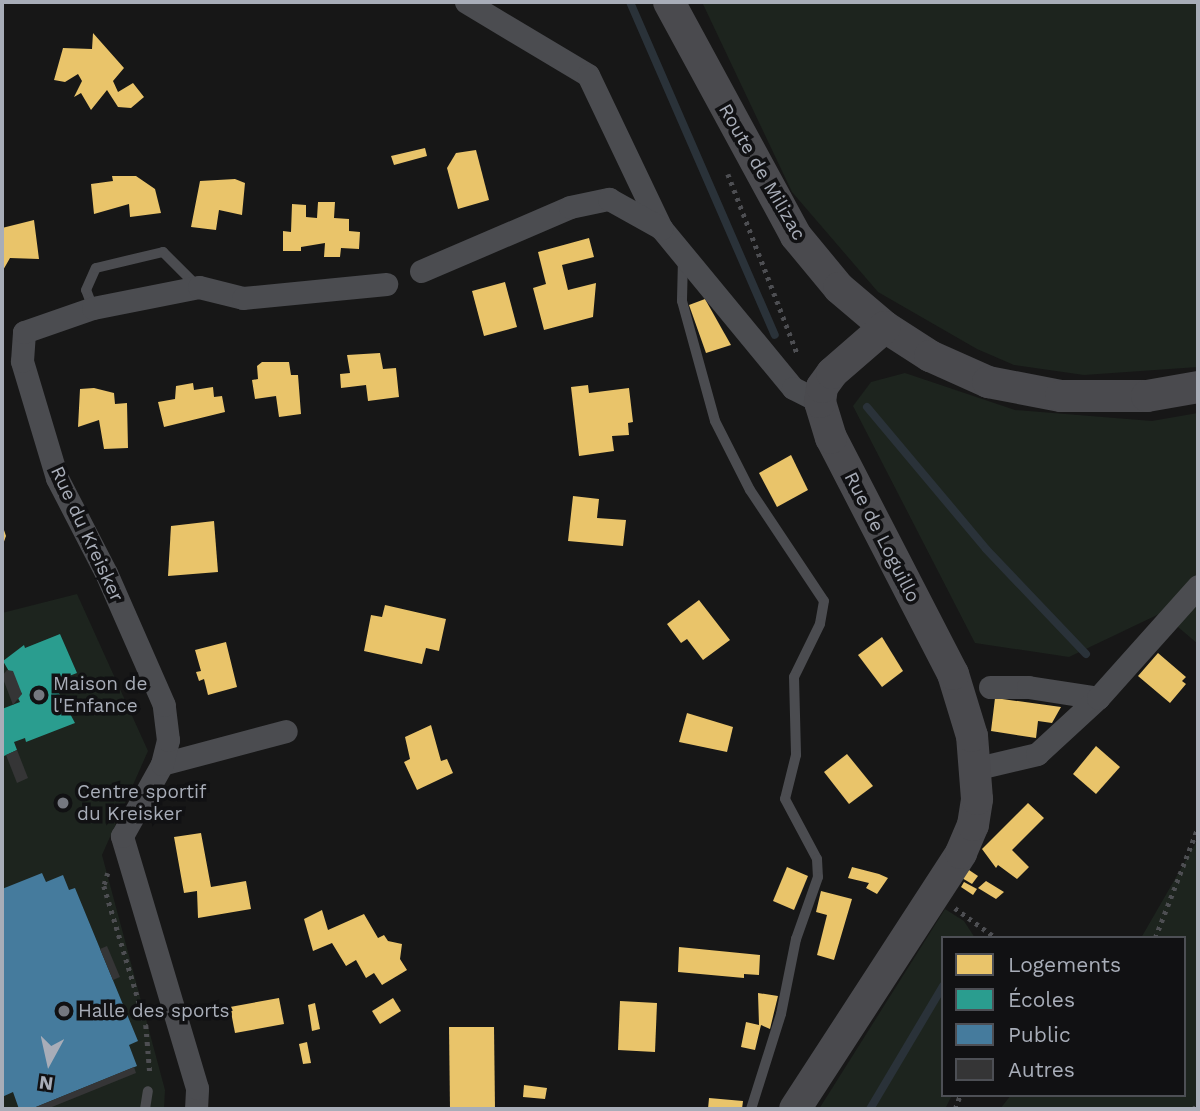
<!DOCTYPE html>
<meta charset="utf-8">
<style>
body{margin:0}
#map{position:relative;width:1200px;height:1111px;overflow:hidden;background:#171717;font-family:"Work Sans",sans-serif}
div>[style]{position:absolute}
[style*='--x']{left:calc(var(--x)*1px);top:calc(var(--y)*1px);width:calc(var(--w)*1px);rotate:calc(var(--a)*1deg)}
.green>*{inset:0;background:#1d241e}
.homes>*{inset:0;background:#e9c46a}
.schools>*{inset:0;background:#2a9d8f}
.public>*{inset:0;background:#457b9d}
.stream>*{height:8px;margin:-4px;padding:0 4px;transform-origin:4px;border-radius:4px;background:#2a3239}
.building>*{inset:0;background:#353536}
.path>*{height:4.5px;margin-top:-2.25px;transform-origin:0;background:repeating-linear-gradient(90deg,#4d4e52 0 3.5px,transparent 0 8.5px)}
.lane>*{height:10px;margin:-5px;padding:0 5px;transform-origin:5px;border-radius:5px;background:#4b4c50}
.street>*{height:23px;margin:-11.5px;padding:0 11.5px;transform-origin:11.5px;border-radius:11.5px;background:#4b4c50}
.secondary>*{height:32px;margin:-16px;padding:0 16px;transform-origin:16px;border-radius:16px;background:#4a4a4e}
.dots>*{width:19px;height:19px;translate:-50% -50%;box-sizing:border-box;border:4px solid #111113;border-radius:50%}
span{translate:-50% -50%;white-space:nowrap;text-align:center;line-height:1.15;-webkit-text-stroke:7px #111113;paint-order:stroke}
.street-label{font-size:19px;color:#a8adb8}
.poi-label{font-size:19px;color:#a8adb8}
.left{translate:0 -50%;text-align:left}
.frame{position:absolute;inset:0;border:4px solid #a8adb8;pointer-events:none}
.legend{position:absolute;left:941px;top:936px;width:245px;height:161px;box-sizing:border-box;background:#111113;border:2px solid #4d4f55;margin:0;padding:9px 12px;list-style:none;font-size:21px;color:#a8adb8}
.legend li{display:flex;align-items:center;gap:14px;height:35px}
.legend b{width:35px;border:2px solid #4d4f55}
.north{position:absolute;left:14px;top:1027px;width:70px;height:70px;-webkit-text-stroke:5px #111113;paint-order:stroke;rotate:188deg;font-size:19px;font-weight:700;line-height:28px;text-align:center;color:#a8adb8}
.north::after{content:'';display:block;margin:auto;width:24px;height:32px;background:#a8adb8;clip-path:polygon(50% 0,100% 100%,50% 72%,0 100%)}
</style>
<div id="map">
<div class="green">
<div style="clip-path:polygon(702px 2px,1198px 2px,1198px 367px,1084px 375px,1014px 365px,977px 349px,878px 292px,792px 192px)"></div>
<div style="clip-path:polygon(905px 373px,1015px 410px,1152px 421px,1198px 413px,1198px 644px,1178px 627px,1178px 605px,1069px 657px,975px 643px,853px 406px,871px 382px)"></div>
<div style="clip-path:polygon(77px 594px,148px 751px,102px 855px,165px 1090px,164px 1109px,2px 1109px,2px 613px)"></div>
<div style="clip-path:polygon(1198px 839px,1198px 1109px,1000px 1109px,1011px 1095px,1184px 1095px,1184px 938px,1141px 938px)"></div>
<div style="clip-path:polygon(945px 909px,964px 921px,975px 938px,943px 938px,943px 1095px,952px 1095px,945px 1109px,819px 1109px)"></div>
</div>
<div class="homes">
<div style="clip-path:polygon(93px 33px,124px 68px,113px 81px,118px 92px,133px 83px,144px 97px,131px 108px,118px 107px,107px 90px,91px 110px,81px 93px,74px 97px,82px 81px,78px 74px,65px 82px,54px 80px,63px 48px,92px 49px)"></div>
<div style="clip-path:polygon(425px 148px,427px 156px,394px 165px,391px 156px)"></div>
<div style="clip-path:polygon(476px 150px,489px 200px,458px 209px,447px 168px,456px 153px)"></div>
<div style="clip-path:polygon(112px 176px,136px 176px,155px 189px,161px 213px,130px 217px,129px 204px,94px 214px,91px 184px,113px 181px)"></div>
<div style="clip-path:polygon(235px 179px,245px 183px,242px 215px,219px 210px,216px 230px,191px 227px,200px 181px)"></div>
<div style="clip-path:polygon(318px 202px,335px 202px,334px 218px,349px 219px,349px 231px,360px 232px,359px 249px,341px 248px,340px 257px,324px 257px,325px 243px,301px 247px,301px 251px,283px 251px,283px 231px,291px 232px,292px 204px,306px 205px,306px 217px,317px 218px)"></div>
<div style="clip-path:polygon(34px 220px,39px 259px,10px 258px,2px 272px,2px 228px)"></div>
<div style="clip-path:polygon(589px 238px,594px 257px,562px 265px,568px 290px,596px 283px,593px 317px,544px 330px,533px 288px,546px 284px,538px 252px)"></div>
<div style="clip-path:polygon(505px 282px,517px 327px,484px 336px,472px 291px)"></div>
<div style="clip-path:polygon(705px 299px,731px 345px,706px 353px,689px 305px)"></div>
<div style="clip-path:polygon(380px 353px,383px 369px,396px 368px,399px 397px,368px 401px,366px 385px,341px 388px,340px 374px,350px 373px,347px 355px)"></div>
<div style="clip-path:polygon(262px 362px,289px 362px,291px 375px,298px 375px,301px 414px,279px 417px,276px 396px,255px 399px,252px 380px,258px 379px,257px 366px)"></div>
<div style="clip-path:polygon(193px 383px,194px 390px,213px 387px,214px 397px,222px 396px,225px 412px,164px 427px,158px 402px,175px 399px,176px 386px)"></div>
<div style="clip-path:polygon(588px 385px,589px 393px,629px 388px,633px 422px,628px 423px,629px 435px,612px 436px,614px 451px,579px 456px,571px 387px)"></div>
<div style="clip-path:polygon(94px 388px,114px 393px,115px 404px,127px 403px,128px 448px,104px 449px,99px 420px,78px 427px,80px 389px)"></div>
<div style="clip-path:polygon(791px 455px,808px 490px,777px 507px,759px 473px)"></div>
<div style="clip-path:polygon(573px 496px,599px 499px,597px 518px,626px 520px,623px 546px,568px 541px)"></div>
<div style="clip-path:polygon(214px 521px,218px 572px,168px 576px,171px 526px)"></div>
<div style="clip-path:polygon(2px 524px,6px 536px,2px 547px)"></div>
<div style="clip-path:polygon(699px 600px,730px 640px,703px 660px,687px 639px,681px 643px,667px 624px)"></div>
<div style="clip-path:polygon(385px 605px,446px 619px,439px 651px,426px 648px,422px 664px,364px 651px,371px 615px,382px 617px)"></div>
<div style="clip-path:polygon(882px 637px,903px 671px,882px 687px,858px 655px)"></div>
<div style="clip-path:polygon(226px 642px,237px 687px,208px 695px,204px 679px,199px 681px,196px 672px,201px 671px,195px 650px)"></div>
<div style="clip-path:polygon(1158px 653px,1186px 677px,1182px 681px,1186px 684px,1170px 703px,1138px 676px)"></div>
<div style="clip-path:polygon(995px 698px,1061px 707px,1052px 723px,1038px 721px,1036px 738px,991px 731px)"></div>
<div style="clip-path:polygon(687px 713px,733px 727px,727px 752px,679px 742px)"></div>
<div style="clip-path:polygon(431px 725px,441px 761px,447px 759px,453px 773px,417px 790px,404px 762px,410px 759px,405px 737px)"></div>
<div style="clip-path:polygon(1096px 746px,1120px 767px,1096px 794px,1073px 774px)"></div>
<div style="clip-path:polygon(847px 754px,873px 786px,849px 804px,824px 772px)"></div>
<div style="clip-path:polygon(1028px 803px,1044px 818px,1012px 850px,1029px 867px,1017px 879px,998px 865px,996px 868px,982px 849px)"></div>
<div style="clip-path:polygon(201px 833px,211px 887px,246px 881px,251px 909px,198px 918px,197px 891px,184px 893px,174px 837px)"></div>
<div style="clip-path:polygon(787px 867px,808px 876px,794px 910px,773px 901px)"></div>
<div style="clip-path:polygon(852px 867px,879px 874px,888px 878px,877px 894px,866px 888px,869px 883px,848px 878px)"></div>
<div style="clip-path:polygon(969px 870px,978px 876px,972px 884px,962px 878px)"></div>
<div style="clip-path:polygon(986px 881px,1004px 892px,996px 899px,978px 888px)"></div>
<div style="clip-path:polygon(964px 882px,977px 889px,973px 895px,961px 887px)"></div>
<div style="clip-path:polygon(821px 891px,852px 899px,834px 960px,817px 955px,827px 915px,816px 912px)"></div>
<div style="clip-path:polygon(322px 910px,328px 930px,364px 914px,378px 938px,384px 935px,388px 941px,402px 944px,400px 959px,407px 970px,382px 985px,374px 973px,366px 978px,356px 960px,346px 966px,332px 943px,313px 951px,304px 919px)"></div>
<div style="clip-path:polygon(679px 947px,760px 955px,759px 975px,744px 974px,744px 978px,678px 972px)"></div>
<div style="clip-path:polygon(758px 993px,778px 996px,770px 1029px,761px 1025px,755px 1050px,741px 1047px,746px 1022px,759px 1025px)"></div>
<div style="clip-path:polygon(279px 998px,284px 1024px,235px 1033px,230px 1007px)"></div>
<div style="clip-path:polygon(393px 998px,401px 1011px,380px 1024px,372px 1011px)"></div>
<div style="clip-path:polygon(620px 1001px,657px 1003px,655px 1052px,618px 1050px)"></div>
<div style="clip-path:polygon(315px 1003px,320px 1029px,312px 1031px,308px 1005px)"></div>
<div style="clip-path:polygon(449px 1027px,494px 1027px,495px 1109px,450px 1109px)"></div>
<div style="clip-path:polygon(307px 1042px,311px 1063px,303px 1064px,299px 1044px)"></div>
<div style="clip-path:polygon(524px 1085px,547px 1088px,545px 1099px,523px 1097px)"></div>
<div style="clip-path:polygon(709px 1098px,743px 1101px,742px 1109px,708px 1109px)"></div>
</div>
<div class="schools">
<div style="clip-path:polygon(60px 634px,77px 673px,53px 682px,75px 723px,26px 742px,25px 738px,14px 742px,17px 750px,4px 756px,2px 709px,20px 702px,17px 696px,22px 694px,3px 661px,24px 645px,25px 648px)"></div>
</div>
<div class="public">
<div style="clip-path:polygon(42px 873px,46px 882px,63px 875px,69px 890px,75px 888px,138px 1041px,129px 1045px,137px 1066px,31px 1109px,19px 1109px,13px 1092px,2px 1097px,2px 889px)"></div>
</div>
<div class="stream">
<div style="--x:630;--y:2;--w:363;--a:66.5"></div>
<div style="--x:867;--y:407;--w:185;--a:50"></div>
<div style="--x:986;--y:549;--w:145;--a:46.4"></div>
<div style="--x:870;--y:1109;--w:143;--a:-59.3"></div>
</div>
<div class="building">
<div style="clip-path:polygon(7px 670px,13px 671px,22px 694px,13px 705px,2px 676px)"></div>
<div style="clip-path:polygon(17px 750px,28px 778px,17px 783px,6px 755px)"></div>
<div style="clip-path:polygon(107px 946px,120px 977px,113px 980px,100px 949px)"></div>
<div style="clip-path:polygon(134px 1067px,136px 1073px,47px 1109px,31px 1109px)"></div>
</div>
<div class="path">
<div style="--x:728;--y:174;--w:194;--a:68.9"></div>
<div style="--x:108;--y:873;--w:14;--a:107"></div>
<div style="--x:104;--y:886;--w:145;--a:73.2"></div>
<div style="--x:146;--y:1025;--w:49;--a:85.3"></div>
<div style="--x:955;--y:908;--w:51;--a:36.2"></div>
<div style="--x:1155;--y:938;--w:119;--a:-68.8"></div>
<div style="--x:955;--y:1109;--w:15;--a:-70"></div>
<div style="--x:1193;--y:1109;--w:6;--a:-39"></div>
</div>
<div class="lane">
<div style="--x:683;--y:259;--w:42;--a:91.4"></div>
<div style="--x:682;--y:301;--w:124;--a:74.6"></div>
<div style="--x:715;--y:421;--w:77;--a:63.1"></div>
<div style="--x:750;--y:490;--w:133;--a:56.3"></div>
<div style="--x:824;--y:601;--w:23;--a:100"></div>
<div style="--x:820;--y:624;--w:59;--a:116.1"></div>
<div style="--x:794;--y:677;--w:78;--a:88.5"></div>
<div style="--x:796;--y:755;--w:45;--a:104"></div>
<div style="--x:785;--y:799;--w:68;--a:61.9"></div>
<div style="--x:817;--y:859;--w:18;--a:87"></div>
<div style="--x:818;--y:877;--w:66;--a:109.5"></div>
<div style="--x:796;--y:939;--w:76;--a:101.3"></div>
<div style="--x:781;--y:1014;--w:100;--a:107.5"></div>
<div style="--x:93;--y:308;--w:19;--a:-111"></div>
<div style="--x:86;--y:290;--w:24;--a:-66"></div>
<div style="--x:96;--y:268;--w:69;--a:-13.4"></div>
<div style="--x:163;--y:252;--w:49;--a:45"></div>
<div style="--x:145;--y:1109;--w:18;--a:-81"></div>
</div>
<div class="street">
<div style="--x:466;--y:2;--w:142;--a:30.9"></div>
<div style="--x:588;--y:75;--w:170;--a:64.5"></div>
<div style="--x:661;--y:228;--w:207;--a:50.5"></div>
<div style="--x:793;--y:388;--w:30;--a:27"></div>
<div style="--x:421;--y:271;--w:162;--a:-23.2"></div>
<div style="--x:570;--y:207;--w:40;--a:-12"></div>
<div style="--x:609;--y:199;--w:60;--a:29.1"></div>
<div style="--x:990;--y:687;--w:38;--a:0"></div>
<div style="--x:1028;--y:687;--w:71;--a:8.9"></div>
<div style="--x:162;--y:764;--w:128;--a:-14.9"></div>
<div style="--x:978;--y:768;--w:61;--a:-13.3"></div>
<div style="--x:1037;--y:754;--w:83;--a:-42.6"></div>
<div style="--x:1098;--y:698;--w:150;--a:-48.2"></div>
<div style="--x:196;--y:1109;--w:21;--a:-87"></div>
<div style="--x:197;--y:1088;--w:263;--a:-106.6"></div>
<div style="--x:122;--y:836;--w:82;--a:-60.9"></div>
<div style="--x:162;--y:764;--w:25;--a:-76"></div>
<div style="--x:168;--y:740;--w:35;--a:-97"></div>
<div style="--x:164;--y:705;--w:144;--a:-113.7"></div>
<div style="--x:106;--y:573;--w:107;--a:-117.3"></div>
<div style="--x:57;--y:478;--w:122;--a:-106.7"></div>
<div style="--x:22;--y:361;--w:29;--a:-86"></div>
<div style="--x:24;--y:332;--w:73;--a:-19.2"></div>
<div style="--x:93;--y:308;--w:108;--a:-11.2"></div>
<div style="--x:199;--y:287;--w:45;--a:14"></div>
<div style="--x:243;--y:298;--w:144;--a:-5.6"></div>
</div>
<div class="secondary">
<div style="--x:669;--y:2;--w:266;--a:61.5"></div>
<div style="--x:796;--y:236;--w:67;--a:50.4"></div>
<div style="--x:839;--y:288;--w:60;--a:40.3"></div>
<div style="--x:885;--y:327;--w:54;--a:32.8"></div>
<div style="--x:930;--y:356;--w:64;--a:24.1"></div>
<div style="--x:988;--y:382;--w:74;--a:10.9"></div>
<div style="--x:1061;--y:396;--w:86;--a:0"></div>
<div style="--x:1147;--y:396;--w:52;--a:-10"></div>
<div style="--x:795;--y:1109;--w:305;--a:-57"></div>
<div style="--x:961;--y:853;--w:30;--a:-67"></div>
<div style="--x:973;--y:825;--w:26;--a:-81"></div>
<div style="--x:977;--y:799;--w:63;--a:-94.5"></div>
<div style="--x:972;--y:736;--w:65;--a:-107"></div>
<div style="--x:953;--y:674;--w:266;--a:-117.3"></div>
<div style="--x:831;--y:438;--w:38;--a:-107"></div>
<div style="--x:820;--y:402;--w:15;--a:-82"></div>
<div style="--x:822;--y:387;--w:17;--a:-54"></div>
<div style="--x:832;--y:373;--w:70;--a:-41"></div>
</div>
<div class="dots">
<div style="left:39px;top:695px;background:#757880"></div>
<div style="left:63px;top:803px;background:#757880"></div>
<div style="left:64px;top:1011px;background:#757880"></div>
</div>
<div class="street-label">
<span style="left:762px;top:172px;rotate:60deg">Route de Milizac</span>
<span style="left:87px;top:534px;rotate:65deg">Rue du Kreisker</span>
<span style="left:882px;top:537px;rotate:63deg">Rue de Loguillo</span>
</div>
<div class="poi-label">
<span class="left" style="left:53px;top:695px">Maison de<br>l'Enfance</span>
<span class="left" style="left:77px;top:803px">Centre sportif<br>du Kreisker</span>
<span class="left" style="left:78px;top:1011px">Halle des sports</span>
</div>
<div class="frame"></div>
<ul class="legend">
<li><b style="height:19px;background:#e9c46a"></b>Logements</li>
<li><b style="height:19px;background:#2a9d8f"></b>Écoles</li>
<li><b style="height:19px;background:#457b9d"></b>Public</li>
<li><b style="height:19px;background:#353536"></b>Autres</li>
</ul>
<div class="north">N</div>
</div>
